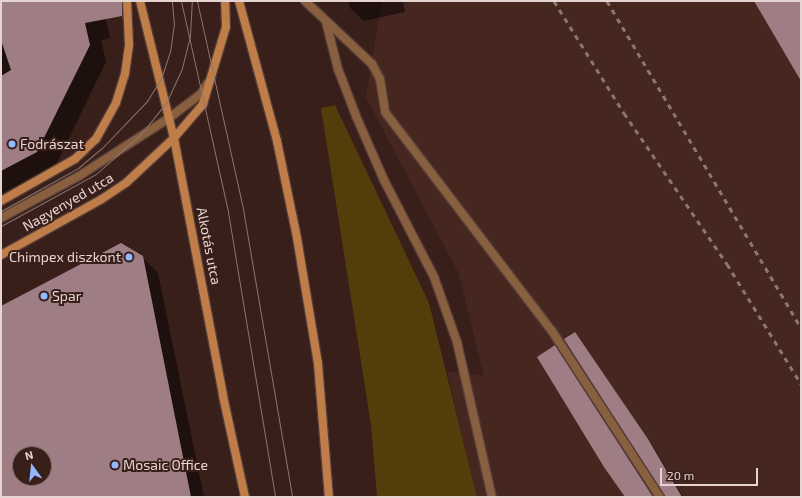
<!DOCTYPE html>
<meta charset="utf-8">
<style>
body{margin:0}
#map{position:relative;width:802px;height:498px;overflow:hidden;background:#391f1a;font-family:"Exo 2",sans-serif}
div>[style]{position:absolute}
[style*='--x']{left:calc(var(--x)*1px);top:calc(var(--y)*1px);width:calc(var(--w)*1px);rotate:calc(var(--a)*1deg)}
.built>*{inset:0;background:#462720}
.green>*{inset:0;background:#523d0b}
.shadow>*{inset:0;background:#0007}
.building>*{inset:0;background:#9e7e84}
.roads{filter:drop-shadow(1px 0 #553c37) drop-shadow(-1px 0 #553c37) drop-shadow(0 1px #553c37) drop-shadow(0 -1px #553c37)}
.lane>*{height:8px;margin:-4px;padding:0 4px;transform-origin:4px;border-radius:4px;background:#885f3f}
.secondary>*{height:8px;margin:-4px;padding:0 4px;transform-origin:4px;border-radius:4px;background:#bf7d49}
.tram>*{height:1px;margin:-0.5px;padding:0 0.5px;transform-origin:0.5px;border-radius:0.5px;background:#8c7672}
.rail>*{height:3px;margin-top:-1.5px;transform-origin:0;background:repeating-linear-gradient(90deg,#8c7672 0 5px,transparent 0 10px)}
.dots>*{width:11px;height:11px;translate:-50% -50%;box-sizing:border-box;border:2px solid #391f1a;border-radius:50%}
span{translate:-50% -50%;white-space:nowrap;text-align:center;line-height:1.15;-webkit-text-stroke:4px #391f1a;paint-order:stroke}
.poi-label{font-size:14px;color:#e6d4d0}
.left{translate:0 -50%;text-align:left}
.right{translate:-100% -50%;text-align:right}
.street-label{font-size:14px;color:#e6d4d0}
.frame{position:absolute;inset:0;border:2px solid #e6d4d0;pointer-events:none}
.north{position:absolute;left:12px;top:446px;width:40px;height:40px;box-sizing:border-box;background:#391f1a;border:1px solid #7e6763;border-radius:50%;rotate:345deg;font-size:11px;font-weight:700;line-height:16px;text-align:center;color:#e6d4d0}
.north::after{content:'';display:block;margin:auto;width:14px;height:18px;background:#93b7fd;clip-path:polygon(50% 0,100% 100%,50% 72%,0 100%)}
.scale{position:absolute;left:660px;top:468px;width:98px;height:18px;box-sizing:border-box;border:2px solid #e6d4d0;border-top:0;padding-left:5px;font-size:12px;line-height:14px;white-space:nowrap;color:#e6d4d0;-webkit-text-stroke:3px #391f1a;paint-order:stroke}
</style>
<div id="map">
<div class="built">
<div style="clip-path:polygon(382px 1px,801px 1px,801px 497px,477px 497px,447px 371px,484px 376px,459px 274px,366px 97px)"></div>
</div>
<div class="green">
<div style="clip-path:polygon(335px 105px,429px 303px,477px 497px,377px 497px,371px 425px,321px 108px)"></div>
</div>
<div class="shadow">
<div style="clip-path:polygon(1px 1px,102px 1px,110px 38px,101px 40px,106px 62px,54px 169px,1px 198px)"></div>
<div style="clip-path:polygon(349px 1px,403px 1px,405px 12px,364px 21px,350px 8px)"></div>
<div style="clip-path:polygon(evenodd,142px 257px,158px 273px,204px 497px,2px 497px,1px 309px,142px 257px,20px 454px,44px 454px,44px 478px,20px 478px,20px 454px)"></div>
<div style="clip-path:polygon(575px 333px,653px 446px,683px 497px,665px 497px)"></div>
<div style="clip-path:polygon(554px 346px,559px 351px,654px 497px,627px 497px)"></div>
</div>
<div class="building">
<div style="clip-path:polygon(1px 1px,122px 1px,122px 16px,85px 23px,90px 45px,37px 152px,1px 171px,1px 76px,11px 70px,1px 40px)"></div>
<div style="clip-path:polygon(754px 1px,801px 1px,801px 81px)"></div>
<div style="clip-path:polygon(evenodd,121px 243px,143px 256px,191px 497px,1px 497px,1px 306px,121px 243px,20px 454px,44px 454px,44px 478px,20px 478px,20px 454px)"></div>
<div style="clip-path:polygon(575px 332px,648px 439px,682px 497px,665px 497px,564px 339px)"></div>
<div style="clip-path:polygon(555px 345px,653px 497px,625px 497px,604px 467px,537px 357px)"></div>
</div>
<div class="roads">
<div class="lane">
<div style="--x:305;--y:1;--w:92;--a:43.2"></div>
<div style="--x:372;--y:64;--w:17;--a:62"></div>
<div style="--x:380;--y:79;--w:33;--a:81"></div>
<div style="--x:385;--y:112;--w:275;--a:52.7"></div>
<div style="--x:552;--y:331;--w:198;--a:57"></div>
<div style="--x:326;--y:22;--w:49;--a:75.7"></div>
<div style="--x:338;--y:69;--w:50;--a:69"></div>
<div style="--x:356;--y:116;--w:70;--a:66.4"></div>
<div style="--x:384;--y:180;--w:109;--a:62.7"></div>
<div style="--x:434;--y:277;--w:69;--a:70.5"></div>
<div style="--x:457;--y:342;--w:159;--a:77.3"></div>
<div style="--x:1;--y:218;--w:89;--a:-28.3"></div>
<div style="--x:79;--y:176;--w:107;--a:-32.8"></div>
<div style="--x:169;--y:118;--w:40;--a:-37"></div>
<div style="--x:201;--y:94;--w:13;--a:-58"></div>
</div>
<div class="secondary">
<div style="--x:140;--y:1;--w:141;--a:76.1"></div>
<div style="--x:174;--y:138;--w:263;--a:79.2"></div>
<div style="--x:223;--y:396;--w:103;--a:77.7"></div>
<div style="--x:239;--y:1;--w:145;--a:74.8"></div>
<div style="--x:277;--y:141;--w:99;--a:78.3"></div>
<div style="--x:297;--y:238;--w:128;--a:80.5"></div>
<div style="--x:318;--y:364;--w:133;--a:85.3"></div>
<div style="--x:1;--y:201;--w:85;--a:-29.6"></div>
<div style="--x:75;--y:159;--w:29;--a:-44"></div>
<div style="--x:96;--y:139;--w:41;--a:-60.9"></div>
<div style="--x:116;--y:103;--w:30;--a:-73"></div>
<div style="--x:125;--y:74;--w:30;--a:-82"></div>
<div style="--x:129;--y:44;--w:43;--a:-92.7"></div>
<div style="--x:1;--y:255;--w:115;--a:-29"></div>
<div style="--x:102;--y:199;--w:30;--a:-34"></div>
<div style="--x:127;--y:182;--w:64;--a:-43.1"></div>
<div style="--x:174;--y:138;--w:45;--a:-49.5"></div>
<div style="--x:203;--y:104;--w:80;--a:-73.4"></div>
<div style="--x:226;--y:27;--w:26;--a:-92"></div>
</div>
</div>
<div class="tram">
<div style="--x:181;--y:1;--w:216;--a:77.4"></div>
<div style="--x:228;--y:212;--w:289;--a:80.6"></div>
<div style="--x:197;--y:1;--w:213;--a:77.5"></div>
<div style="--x:243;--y:209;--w:292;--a:80.3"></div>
<div style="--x:1;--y:211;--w:88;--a:-29.2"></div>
<div style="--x:78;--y:168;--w:31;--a:-40"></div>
<div style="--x:102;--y:148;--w:65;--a:-46.2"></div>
<div style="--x:147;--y:101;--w:26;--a:-58"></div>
<div style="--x:161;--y:79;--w:28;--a:-72"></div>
<div style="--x:170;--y:52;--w:27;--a:-82"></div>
<div style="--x:174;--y:25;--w:24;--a:-95"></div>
<div style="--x:1;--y:226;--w:108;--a:-28.7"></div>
<div style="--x:96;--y:174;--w:59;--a:-41.6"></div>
<div style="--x:140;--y:135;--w:41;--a:-50.9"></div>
<div style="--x:166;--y:103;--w:38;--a:-65"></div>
<div style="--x:182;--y:68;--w:33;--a:-76"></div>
<div style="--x:190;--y:36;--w:35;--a:-87"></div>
</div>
<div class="rail">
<div style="--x:554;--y:1;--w:132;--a:58"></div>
<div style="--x:624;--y:113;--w:183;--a:55.7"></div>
<div style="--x:727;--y:264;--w:141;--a:58.3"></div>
<div style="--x:607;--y:1;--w:380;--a:59.3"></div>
</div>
<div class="dots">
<div style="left:12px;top:144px;background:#93b7fd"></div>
<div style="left:129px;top:257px;background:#93b7fd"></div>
<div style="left:44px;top:296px;background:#93b7fd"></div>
<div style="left:115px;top:465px;background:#93b7fd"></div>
</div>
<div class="poi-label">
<span class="left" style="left:20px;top:144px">Fodrászat</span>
<span class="right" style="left:121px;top:257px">Chimpex diszkont</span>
<span class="left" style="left:52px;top:296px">Spar</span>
<span class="left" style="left:123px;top:465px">Mosaic Office</span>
</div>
<div class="street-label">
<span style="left:68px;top:202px;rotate:-30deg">Nagyenyed utca</span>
<span style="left:209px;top:246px;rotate:79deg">Alkotás utca</span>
</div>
<div class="frame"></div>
<div class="north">N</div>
<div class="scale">20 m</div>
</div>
